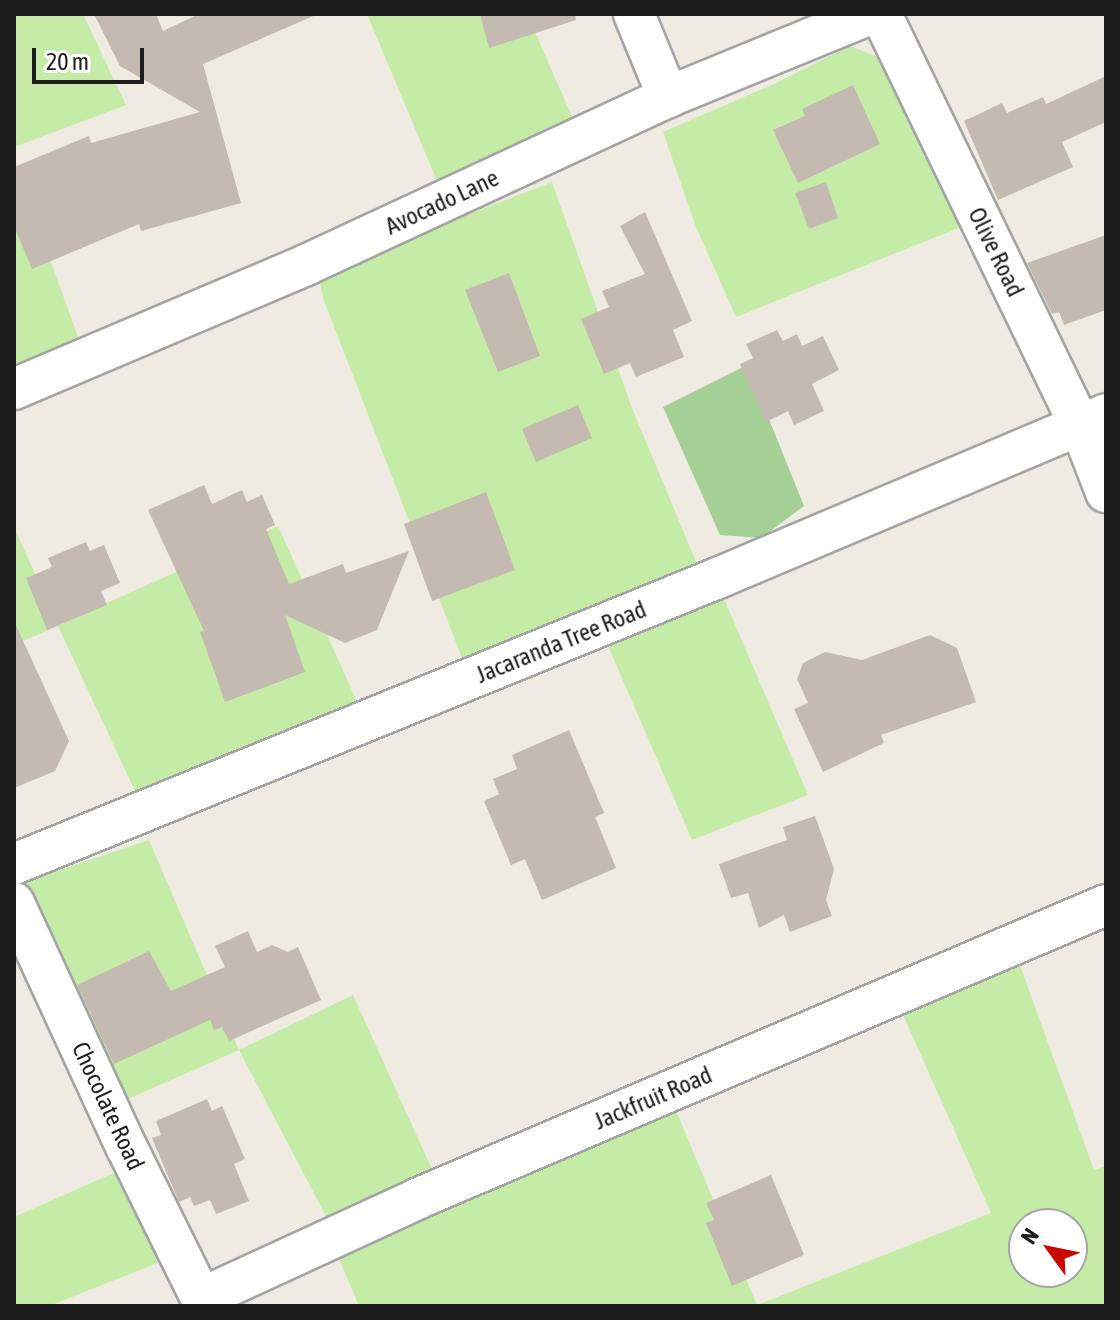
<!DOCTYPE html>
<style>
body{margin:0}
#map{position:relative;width:1120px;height:1320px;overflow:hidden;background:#efebe2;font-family:"Asap Condensed",sans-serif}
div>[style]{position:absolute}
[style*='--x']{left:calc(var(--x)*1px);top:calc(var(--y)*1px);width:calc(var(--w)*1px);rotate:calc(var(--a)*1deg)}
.grass>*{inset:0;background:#c5eca6}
.forest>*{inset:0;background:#a4d095}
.building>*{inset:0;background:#c4bab2}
.roads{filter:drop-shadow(2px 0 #a4a4a4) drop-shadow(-2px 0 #a4a4a4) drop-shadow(0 2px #a4a4a4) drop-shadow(0 -2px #a4a4a4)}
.street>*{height:40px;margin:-20px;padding:0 20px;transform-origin:20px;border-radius:20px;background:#fff}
span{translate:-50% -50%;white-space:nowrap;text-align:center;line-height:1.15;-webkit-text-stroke:6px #fff;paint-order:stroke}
.street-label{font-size:24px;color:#1d1d1d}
.frame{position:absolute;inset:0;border:16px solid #1d1d1d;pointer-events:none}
.north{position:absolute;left:1008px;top:1208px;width:80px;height:80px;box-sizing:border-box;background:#fff;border:2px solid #a5a5a5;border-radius:50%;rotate:303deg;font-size:22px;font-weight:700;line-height:32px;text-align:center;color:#1d1d1d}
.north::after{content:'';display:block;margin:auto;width:28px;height:36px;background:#ca0800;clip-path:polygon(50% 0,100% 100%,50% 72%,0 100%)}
.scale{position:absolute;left:32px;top:48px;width:112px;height:36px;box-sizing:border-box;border:4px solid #1d1d1d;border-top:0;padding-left:10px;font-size:24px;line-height:28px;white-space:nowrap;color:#1d1d1d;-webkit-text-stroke:6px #fff;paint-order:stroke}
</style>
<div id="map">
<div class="grass">
<div style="clip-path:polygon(14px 14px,83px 14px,126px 105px,14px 147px)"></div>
<div style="clip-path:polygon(367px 14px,527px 14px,578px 130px,442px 193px)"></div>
<div style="clip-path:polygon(850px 46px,880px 58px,961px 227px,736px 317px,696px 227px,663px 132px,776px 83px)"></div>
<div style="clip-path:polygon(14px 160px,82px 348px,14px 374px)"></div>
<div style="clip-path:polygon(552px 182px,632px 408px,697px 564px,467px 671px,323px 298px,318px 273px)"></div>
<div style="clip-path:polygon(278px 526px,363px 715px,142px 806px,58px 626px,14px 645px,14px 527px,58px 625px)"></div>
<div style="clip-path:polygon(719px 587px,808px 795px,692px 840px,605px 639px)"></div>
<div style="clip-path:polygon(149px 840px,239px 1050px,353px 995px,436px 1178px,330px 1224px,239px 1050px,103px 1110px,14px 885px)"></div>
<div style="clip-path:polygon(evenodd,1017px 957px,1094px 1170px,1106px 1166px,1106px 1306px,359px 1306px,337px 1254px,675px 1108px,757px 1305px,991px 1213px,900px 1008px,1017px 957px,1024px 1224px,1072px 1224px,1072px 1272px,1024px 1272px,1024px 1224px)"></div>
<div style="clip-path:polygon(132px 1165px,165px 1260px,49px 1306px,14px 1306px,14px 1217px)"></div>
</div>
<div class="forest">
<div style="clip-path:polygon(747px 365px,804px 506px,761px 538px,720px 535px,663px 407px)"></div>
</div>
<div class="building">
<div style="clip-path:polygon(94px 14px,156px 14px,163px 31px,199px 14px,318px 14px,203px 64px,241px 203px,141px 231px,139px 224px,32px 269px,14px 226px,14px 167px,89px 136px,91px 143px,200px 112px,120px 66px)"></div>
<div style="clip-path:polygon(480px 14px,575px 14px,576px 20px,489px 48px)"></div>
<div style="clip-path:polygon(1106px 76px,1106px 122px,1062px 142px,1073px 167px,998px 200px,964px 121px,1002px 103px,1007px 113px,1043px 97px,1046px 104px)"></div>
<div style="clip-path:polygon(853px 85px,880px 144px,798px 183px,773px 130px,805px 116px,802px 109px)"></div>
<div style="clip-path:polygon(826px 182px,838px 218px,809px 229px,795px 193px)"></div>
<div style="clip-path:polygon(645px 212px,692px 321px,673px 330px,684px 357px,636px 377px,630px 363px,604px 374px,581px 319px,609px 307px,602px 291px,645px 274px,620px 226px)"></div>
<div style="clip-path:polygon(1106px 235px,1106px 310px,1064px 325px,1059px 312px,1052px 314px,1027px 263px)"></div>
<div style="clip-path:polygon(509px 273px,540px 356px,498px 372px,465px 290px)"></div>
<div style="clip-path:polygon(777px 330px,783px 341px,797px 334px,802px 346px,823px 336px,839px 370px,812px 384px,824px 411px,794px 425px,788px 411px,766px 422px,740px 364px,753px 358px,746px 344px)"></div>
<div style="clip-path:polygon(578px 405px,592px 438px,536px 462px,522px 429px)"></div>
<div style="clip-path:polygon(204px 485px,212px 504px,242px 490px,247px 502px,262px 495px,275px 525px,266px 529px,289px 584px,343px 564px,346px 573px,409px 551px,377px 630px,345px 643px,285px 615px,305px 672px,225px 702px,200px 632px,204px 631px,148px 510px)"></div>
<div style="clip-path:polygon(486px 492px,515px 570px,432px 601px,404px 524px)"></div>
<div style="clip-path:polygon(86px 542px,90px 551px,104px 545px,120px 583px,101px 591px,107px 605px,47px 630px,26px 578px,52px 567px,48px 558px)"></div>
<div style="clip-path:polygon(14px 621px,69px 741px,55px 771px,14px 788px)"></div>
<div style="clip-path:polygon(930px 635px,957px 648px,976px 702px,881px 735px,884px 743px,823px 772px,794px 709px,808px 703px,797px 679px,803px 663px,825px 652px,862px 660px)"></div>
<div style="clip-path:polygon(569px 730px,604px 813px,595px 817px,616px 868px,542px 900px,525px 859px,511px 865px,484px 801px,499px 794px,493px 779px,517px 769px,512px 755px)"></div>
<div style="clip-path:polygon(815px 816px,834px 869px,826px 900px,832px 916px,790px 932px,784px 915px,759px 928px,748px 893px,731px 898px,719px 864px,787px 840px,783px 827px)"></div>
<div style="clip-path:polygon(248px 931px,257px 952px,272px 945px,288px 952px,298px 947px,321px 1000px,229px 1041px,222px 1027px,214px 1030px,210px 1020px,114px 1064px,77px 985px,149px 951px,171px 991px,225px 967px,215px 946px)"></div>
<div style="clip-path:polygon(207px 1099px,212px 1111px,222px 1106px,245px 1159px,234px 1164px,249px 1201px,216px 1214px,210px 1200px,194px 1206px,190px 1197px,179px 1202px,152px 1138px,161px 1135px,156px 1121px)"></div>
<div style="clip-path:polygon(771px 1175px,804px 1255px,732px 1286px,706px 1223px,714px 1220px,706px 1203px)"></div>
</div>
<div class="roads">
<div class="street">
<div style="--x:634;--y:14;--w:90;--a:67.7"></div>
<div style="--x:881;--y:14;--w:457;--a:64.2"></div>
<div style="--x:1080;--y:425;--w:72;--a:68.8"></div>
<div style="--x:14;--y:389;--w:317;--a:-23"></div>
<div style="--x:306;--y:265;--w:399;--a:-24.9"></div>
<div style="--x:668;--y:97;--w:218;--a:-22.3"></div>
<div style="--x:14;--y:864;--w:760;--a:-22.11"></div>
<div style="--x:718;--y:578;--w:421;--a:-22.9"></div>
<div style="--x:14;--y:903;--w:268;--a:65.3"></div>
<div style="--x:126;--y:1146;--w:178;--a:63.7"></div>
<div style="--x:202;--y:1298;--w:239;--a:-24.7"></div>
<div style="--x:419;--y:1198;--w:747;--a:-23.1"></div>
</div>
</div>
<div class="street-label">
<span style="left:442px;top:202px;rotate:-25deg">Avocado Lane</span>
<span style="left:996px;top:252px;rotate:64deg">Olive Road</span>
<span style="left:561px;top:642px;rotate:-22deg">Jacaranda Tree Road</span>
<span style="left:653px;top:1098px;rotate:-23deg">Jackfruit Road</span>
<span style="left:108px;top:1106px;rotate:65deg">Chocolate Road</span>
</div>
<div class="frame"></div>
<div class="north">N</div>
<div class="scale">20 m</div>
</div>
